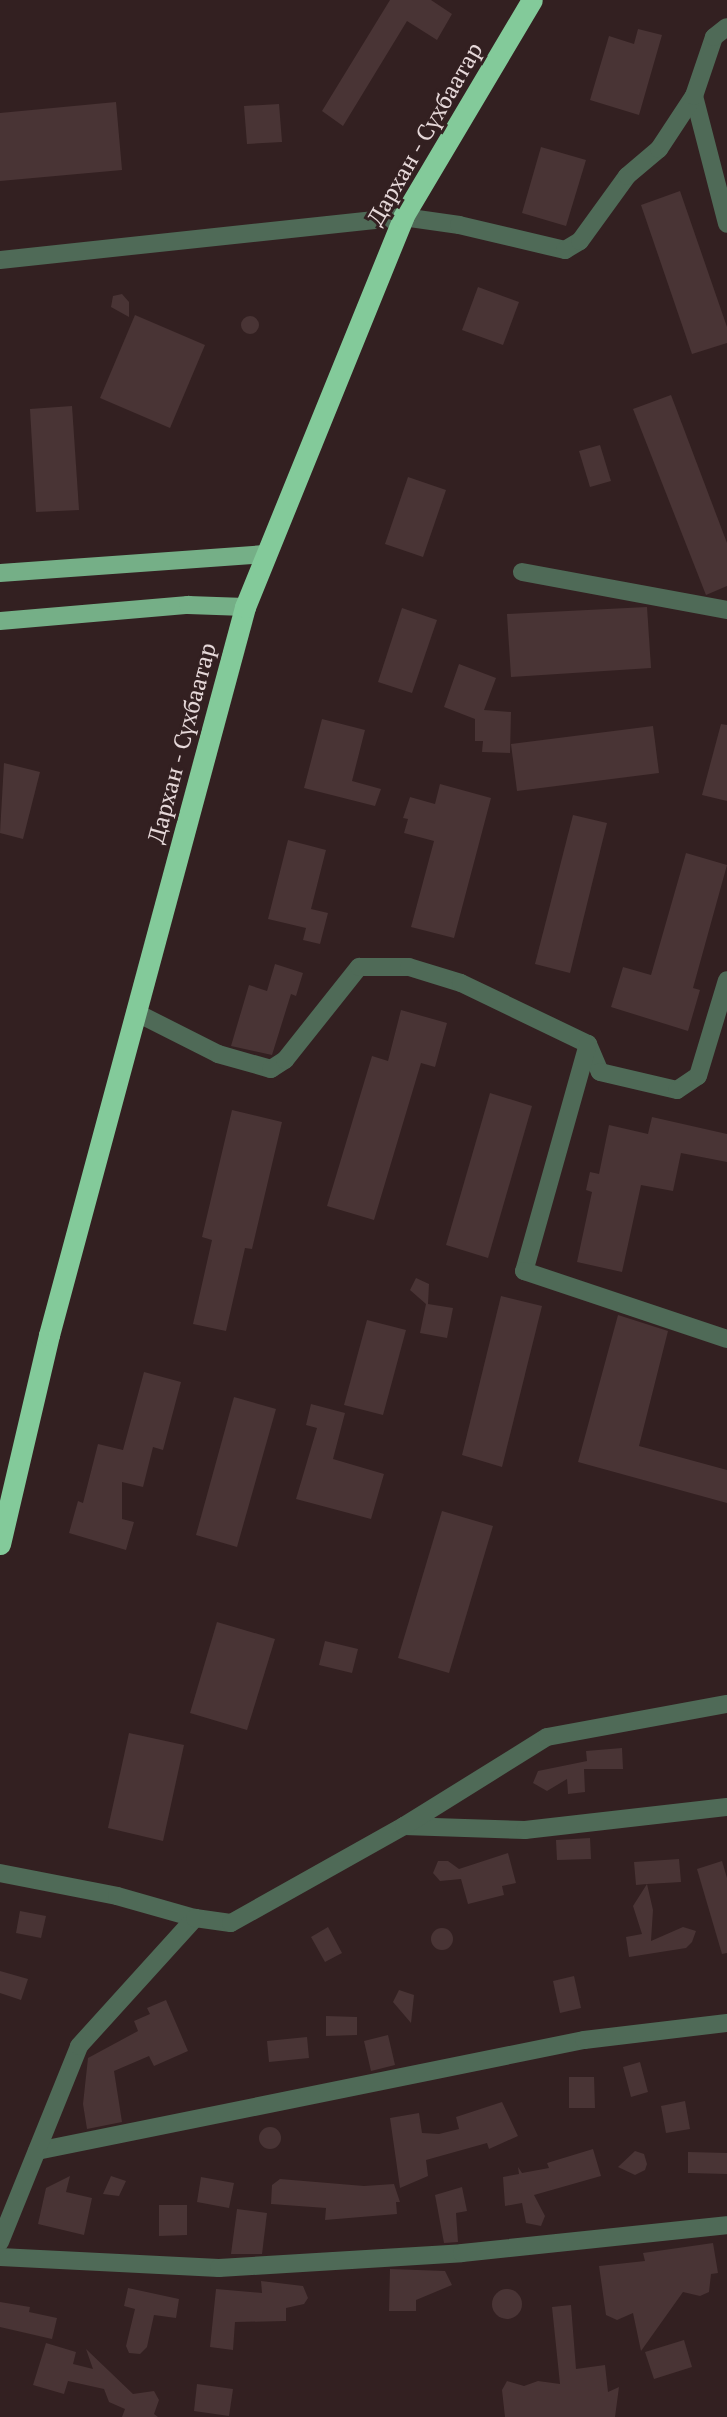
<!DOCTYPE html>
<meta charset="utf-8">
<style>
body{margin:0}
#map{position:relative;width:727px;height:2417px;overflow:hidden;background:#332021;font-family:"PT Serif",serif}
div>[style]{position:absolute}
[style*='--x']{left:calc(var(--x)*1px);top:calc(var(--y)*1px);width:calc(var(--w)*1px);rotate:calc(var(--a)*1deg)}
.building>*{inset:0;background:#493435}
.round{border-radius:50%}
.minor>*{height:18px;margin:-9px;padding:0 9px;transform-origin:9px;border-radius:9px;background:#4f6a57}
.major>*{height:18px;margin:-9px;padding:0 9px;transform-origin:9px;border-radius:9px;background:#75af87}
.highway>*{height:21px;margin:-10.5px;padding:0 10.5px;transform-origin:10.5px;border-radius:10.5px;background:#83ca9a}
span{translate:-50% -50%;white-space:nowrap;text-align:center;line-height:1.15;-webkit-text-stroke:6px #332021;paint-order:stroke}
.street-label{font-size:23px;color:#e6d8d9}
</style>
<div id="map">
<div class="building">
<div style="clip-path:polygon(390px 0,431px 0,452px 14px,437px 40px,407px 21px,343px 126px,322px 111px)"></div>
<div style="clip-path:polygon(638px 29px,662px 35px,639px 115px,590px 100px,609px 36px,634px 44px)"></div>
<div style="clip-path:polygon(116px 102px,122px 170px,0 181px,0 113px)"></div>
<div style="clip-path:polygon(279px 104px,282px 142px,247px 144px,244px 106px)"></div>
<div style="clip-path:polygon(541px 147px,586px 160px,566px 226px,522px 213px)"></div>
<div style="clip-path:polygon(680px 191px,727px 327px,727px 343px,692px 354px,641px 205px)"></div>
<div style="clip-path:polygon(478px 287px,519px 302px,503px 345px,462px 330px)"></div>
<div style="clip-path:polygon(122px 294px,129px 302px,129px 317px,111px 307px,113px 296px)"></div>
<div style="clip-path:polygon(135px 315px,205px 345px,170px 428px,100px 398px)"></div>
<div class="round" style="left:241px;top:316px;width:18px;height:18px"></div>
<div style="clip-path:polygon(671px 395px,727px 543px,727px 586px,706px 595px,633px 409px)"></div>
<div style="clip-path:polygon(72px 406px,79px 510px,36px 512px,30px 409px)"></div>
<div style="clip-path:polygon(600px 445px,611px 481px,590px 487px,579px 451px)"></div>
<div style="clip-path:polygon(408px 477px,446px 490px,423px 557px,385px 544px)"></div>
<div style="clip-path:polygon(647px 607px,651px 668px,511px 677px,507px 614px)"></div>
<div style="clip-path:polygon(402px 608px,437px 620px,412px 693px,378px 682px)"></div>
<div style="clip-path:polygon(459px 664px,496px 678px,484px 710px,511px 712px,510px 753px,482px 752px,483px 741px,475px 741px,475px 719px,444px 707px)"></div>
<div style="clip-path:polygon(322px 719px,365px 730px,352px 781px,381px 789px,375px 806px,304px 788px)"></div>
<div style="clip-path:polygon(721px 724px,727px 725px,727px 801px,702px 795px)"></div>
<div style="clip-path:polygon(653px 726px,659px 773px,517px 791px,511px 744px)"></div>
<div style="clip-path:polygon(4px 763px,40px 772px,23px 839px,0 833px)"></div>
<div style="clip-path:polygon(440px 784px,491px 798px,454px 938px,411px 927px,434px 841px,404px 833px,408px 819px,403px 818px,410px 797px,435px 804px)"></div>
<div style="clip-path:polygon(573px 815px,607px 823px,570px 973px,535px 964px)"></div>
<div style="clip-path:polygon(288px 840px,326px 850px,311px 909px,328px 913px,320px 944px,303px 940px,306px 928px,268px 919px)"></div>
<div style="clip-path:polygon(686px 853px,727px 865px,693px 988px,700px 990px,688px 1031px,611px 1007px,623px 967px,651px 975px)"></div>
<div style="clip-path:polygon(275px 964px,303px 973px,296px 996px,291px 994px,272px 1055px,231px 1046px,249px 985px,267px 991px)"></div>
<div style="clip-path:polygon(401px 1010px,447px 1023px,435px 1067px,421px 1063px,374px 1220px,327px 1206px,372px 1056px,388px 1061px)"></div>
<div style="clip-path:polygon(490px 1093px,532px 1106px,488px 1258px,446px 1245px)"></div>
<div style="clip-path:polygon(232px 1110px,282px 1122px,252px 1249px,245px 1248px,226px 1331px,193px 1324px,212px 1240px,202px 1237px)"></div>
<div style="clip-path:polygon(652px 1117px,727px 1134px,727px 1162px,681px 1153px,673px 1191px,641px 1185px,622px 1272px,577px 1262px,592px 1192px,586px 1190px,590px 1172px,599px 1174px,609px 1125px,648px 1134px)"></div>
<div style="clip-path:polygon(416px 1278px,429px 1284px,428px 1304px,453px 1308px,447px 1338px,420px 1333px,426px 1304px,410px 1290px)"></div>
<div style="clip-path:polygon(501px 1296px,542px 1306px,502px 1467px,462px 1455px)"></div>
<div style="clip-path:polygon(618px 1315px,668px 1331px,639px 1446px,727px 1470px,727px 1503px,578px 1462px)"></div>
<div style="clip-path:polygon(367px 1320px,406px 1330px,383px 1415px,344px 1405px)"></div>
<div style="clip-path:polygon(144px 1372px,181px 1382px,163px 1450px,153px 1447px,143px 1487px,122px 1482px,122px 1519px,134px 1522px,126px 1550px,69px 1533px,78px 1501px,83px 1503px,98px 1444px,123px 1450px)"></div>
<div style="clip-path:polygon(234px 1397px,276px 1409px,237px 1547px,196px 1535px)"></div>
<div style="clip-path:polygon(311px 1404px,345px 1413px,333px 1459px,384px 1474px,371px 1519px,296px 1499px,317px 1428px,306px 1425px)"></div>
<div style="clip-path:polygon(442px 1511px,493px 1526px,449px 1673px,398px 1658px)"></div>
<div style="clip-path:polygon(217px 1622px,275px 1639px,247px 1730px,190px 1713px)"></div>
<div style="clip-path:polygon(325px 1641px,358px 1649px,352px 1673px,319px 1665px)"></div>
<div style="clip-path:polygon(129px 1733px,184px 1745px,163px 1841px,108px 1828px)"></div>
<div style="clip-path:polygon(622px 1748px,623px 1769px,584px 1769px,585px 1792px,568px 1794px,567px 1779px,547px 1791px,533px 1783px,538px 1771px,587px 1761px,586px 1751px)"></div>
<div style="clip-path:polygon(590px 1838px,591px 1859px,557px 1860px,556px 1840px)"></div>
<div style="clip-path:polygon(508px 1853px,516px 1883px,502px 1886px,504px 1895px,468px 1904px,461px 1879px,440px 1881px,433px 1873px,438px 1861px,448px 1861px,459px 1869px)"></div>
<div style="clip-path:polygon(679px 1859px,681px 1882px,647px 1884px,653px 1910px,651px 1941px,683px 1927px,696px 1931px,692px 1942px,686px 1948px,629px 1957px,626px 1937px,642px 1934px,633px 1906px,647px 1884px,636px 1885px,634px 1862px)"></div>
<div style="clip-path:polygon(722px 1861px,727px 1878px,727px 1953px,722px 1954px,697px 1869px)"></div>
<div style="clip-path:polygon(20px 1911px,46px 1916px,41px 1938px,16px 1933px)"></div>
<div style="clip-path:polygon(328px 1927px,342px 1953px,325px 1962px,311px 1937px)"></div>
<div class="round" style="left:431px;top:1928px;width:22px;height:22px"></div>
<div style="clip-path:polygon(0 1971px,28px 1979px,21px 2000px,0 1993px)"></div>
<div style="clip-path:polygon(574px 1976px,581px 2008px,560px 2013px,553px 1981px)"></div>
<div style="clip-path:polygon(399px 1990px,414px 1995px,411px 2023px,393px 2002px)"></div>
<div style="clip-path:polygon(166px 2000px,188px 2051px,154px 2066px,149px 2056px,114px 2071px,122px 2122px,87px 2129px,83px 2104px,88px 2058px,138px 2031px,134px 2021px,150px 2014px,147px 2008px)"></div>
<div style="clip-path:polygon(326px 2016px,357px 2017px,357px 2035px,326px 2036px)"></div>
<div style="clip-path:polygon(388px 2035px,395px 2065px,371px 2071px,364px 2041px)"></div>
<div style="clip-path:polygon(307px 2037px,309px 2058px,269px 2062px,267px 2041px)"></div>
<div style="clip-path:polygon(640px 2062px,648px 2092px,631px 2097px,623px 2067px)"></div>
<div style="clip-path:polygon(569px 2077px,594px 2077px,595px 2108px,569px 2108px)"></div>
<div style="clip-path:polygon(685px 2101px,690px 2129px,666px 2133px,661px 2106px)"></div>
<div style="clip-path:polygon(502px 2102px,518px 2136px,489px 2149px,487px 2143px,426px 2160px,428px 2176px,400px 2188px,390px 2118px,419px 2113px,422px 2133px,439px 2134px,459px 2129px,456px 2117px)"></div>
<div class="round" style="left:259px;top:2127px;width:22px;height:22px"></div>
<div style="clip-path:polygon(593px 2149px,601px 2176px,534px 2195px,545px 2216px,541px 2226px,526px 2223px,522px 2203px,505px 2206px,503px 2177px,519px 2174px,518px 2167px,522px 2173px,549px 2168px,547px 2163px)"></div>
<div style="clip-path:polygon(635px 2151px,644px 2154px,647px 2164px,645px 2170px,635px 2175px,618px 2167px)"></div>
<div style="clip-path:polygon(688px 2152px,727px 2153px,727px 2174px,688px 2173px)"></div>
<div style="clip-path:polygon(70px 2176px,66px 2192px,92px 2198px,84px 2235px,38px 2224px,46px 2188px)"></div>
<div style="clip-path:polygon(111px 2176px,126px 2181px,119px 2196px,103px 2194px)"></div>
<div style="clip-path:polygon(201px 2177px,234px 2183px,229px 2208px,197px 2202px)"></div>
<div style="clip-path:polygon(280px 2179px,364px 2186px,394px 2184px,400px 2202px,396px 2202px,397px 2214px,325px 2220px,326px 2208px,271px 2204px,272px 2185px)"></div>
<div style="clip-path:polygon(462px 2187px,467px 2211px,456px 2213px,458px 2242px,444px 2243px,435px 2195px)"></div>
<div style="clip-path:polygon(159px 2205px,187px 2205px,187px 2235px,159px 2236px)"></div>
<div style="clip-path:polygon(237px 2209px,267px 2213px,262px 2254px,231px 2254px)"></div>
<div style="clip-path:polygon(713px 2243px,718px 2273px,711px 2274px,709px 2292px,700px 2296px,683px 2292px,641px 2351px,633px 2313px,617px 2320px,606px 2315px,599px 2266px,645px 2261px,643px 2253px)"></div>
<div style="clip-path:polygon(390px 2269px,445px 2271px,452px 2285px,416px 2300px,416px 2311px,389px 2311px)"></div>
<div style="clip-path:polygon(261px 2281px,303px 2286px,308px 2298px,304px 2304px,286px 2308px,286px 2321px,235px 2322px,233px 2350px,210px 2347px,216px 2289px,262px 2293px)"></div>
<div style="clip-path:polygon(128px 2288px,179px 2299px,176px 2318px,154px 2315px,147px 2347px,140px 2354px,129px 2353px,126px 2346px,135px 2309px,124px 2306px)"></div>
<div class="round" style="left:492px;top:2289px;width:30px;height:30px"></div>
<div style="clip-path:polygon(0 2302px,30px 2307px,29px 2312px,57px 2318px,52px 2339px,0 2327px)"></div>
<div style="clip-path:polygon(571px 2305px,576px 2369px,605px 2365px,608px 2392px,619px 2387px,615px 2417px,505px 2417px,502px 2390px,507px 2381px,524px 2386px,538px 2381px,560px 2384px,552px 2307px)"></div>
<div style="clip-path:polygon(684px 2340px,692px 2367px,654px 2379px,645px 2352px)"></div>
<div style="clip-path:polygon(46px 2343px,76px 2352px,73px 2364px,93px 2369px,86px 2349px,133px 2394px,154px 2391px,159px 2400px,154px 2414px,158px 2417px,122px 2417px,125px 2409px,109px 2402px,104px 2389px,68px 2381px,64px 2394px,33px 2385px)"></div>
<div style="clip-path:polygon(197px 2384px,233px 2389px,229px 2416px,194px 2411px)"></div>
</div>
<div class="minor">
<div style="--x:694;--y:96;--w:132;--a:75.5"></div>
<div style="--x:0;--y:260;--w:405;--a:-6.1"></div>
<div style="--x:403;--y:217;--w:57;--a:8.1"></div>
<div style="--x:459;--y:225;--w:109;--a:13.3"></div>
<div style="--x:565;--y:250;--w:17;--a:-31"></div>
<div style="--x:580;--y:241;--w:80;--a:-54.1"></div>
<div style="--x:627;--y:176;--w:42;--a:-40.2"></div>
<div style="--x:659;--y:149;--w:64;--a:-56.6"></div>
<div style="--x:694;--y:96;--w:62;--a:-71.3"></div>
<div style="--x:714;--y:37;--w:16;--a:-38"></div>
<div style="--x:522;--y:572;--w:208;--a:10.5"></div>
<div style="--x:137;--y:1013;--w:91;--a:26.8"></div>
<div style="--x:218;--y:1054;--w:55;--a:15.8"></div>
<div style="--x:271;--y:1069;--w:17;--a:-33"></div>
<div style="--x:285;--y:1060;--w:119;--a:-51.5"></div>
<div style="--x:359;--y:967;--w:50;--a:0"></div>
<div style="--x:409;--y:967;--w:54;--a:17.1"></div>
<div style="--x:461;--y:983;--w:141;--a:25.7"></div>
<div style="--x:588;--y:1044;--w:30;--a:67"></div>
<div style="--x:600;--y:1072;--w:79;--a:13.2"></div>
<div style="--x:677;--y:1090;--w:25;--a:-34"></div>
<div style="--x:698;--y:1076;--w:100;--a:-73.2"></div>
<div style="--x:588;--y:1044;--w:236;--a:105.7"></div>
<div style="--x:524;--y:1271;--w:214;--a:18.5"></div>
<div style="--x:404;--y:1826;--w:121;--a:1.9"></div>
<div style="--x:525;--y:1830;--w:203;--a:-6.5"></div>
<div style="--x:0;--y:1873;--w:119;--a:11.1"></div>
<div style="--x:117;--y:1896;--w:81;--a:15.8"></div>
<div style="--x:37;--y:2151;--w:558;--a:-11.47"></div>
<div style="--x:584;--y:2040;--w:144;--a:-6.8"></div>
<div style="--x:0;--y:2242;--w:211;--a:-68"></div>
<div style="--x:79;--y:2046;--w:173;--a:-47.8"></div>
<div style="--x:195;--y:1918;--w:36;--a:8"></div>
<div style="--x:231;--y:1923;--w:198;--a:-29.3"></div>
<div style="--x:404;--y:1826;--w:168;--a:-31.9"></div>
<div style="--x:547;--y:1737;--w:183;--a:-10.4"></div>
<div style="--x:0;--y:2257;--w:219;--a:2.9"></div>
<div style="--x:219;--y:2268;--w:243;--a:-3.5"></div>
<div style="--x:462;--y:2253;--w:266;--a:-6"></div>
</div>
<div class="major">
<div style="--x:0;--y:573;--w:265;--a:-4.1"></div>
<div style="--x:0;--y:621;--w:189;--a:-4.9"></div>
<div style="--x:188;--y:605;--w:57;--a:2"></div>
</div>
<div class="highway">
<div style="--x:0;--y:1544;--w:215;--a:-76.8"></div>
<div style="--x:49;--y:1335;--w:754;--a:-74.93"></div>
<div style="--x:245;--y:607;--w:421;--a:-67.9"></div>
<div style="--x:403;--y:217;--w:252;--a:-59.3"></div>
</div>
<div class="street-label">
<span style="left:425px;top:134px;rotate:-60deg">Дархан - Сүхбаатар</span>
<span style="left:182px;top:743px;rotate:-75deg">Дархан - Сүхбаатар</span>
</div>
</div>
